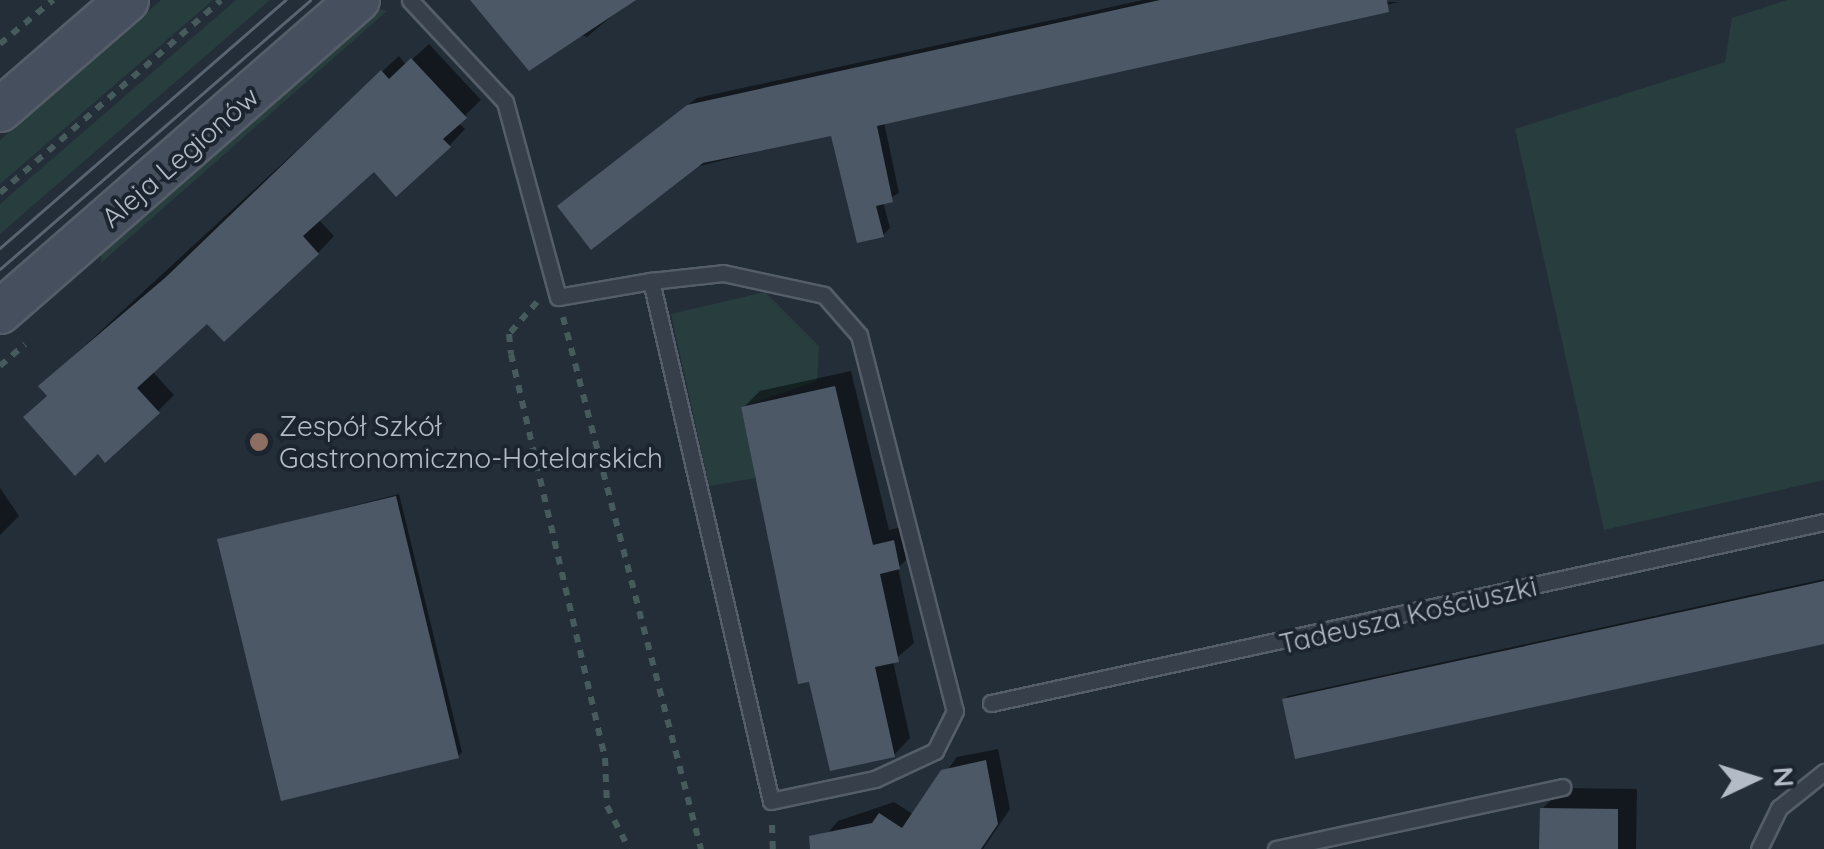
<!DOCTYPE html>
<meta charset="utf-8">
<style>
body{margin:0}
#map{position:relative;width:1824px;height:849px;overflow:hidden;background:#232e39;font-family:Quicksand,sans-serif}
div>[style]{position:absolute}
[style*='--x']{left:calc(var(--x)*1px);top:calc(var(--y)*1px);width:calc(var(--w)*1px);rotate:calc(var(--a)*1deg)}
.green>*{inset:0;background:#283d3d}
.shadow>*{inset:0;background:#0007}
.building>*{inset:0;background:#4c5865}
.path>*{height:6px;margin-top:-3px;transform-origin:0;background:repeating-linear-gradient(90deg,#475a5c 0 8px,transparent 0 16px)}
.roads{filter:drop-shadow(2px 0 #555e68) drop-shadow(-2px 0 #555e68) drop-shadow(0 2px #555e68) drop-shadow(0 -2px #555e68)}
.service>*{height:15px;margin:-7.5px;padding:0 7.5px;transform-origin:7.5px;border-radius:7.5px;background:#37404a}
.secondary>*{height:42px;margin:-21px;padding:0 21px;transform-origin:21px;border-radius:21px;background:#454f5d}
.tram>*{height:2.5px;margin:-1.25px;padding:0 1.25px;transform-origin:1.25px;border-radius:1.25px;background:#596471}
.dots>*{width:28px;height:28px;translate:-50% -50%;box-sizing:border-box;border:5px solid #1c252f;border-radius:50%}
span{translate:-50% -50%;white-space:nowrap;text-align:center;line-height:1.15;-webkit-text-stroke:8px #1c252f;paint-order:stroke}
.street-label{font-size:28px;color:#b2bbc6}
.poi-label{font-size:28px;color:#b2bbc6}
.left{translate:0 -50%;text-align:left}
.north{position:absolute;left:1704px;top:729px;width:100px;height:100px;-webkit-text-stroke:8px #1c252f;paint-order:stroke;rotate:86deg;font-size:28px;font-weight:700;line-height:40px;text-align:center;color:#b2bbc6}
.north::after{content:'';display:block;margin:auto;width:35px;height:45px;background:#b2bbc6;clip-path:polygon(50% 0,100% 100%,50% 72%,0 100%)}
</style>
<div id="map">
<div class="green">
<div style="clip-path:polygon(161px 0,213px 0,0 184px,0 140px)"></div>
<div style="clip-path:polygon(236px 0,270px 0,0 234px,0 204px)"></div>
<div style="clip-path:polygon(1787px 0,1824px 0,1824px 480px,1604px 530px,1515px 129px,1725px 62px,1732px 18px)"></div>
<div style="clip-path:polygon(375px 8px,387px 11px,101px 263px,101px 249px)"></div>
<div style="clip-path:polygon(765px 292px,819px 346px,817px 381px,741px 407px,756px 478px,709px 486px,671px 314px)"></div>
</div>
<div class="shadow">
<div style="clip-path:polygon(473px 0,622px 0,626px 4px,587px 37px)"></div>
<div style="clip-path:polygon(1143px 0,1399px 2px,884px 122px,899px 193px,883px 202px,890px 228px,883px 235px,833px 133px,567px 199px,697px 98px)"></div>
<div style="clip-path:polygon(429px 44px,481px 100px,458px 122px,465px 129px,449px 146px,374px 168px,318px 219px,334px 236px,318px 253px,207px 320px,152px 371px,174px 395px,158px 411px,41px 386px,399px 56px,406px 65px)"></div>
<div style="clip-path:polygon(851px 371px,889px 530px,910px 525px,915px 551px,898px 568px,914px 643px,893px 661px,910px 738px,894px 755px,744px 407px,760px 391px)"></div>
<div style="clip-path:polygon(0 488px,19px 516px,0 535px)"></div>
<div style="clip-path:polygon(399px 494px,462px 752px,458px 756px,220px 540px)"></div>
<div style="clip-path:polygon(1824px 579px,1824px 641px,1284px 700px,1288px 696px)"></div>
<div style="clip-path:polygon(998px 749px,1010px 809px,983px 849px,814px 849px,838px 821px,894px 802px,914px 815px,957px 757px)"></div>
<div style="clip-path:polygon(1563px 788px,1637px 789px,1636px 849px,1541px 849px,1542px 809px)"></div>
</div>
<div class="building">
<div style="clip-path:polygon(470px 0,636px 0,529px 71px)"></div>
<div style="clip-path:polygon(1160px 0,1387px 0,1389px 12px,877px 126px,893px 202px,876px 206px,884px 237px,857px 243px,831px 136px,703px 163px,591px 250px,557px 206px,687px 105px)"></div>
<div style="clip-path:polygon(411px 58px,467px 118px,443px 139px,451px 147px,396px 197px,374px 172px,303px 236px,319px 254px,224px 342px,207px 324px,137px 388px,160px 413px,105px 463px,98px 454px,75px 476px,23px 417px,47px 396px,38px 386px,166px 277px,381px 70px,389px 79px)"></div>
<div style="clip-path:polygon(835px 386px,873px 545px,894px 540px,900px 569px,880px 574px,899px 662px,875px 667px,895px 757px,830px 771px,809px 682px,798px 684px,741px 407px)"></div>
<div style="clip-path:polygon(396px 496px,459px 758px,281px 801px,217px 539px)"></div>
<div style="clip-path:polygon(1824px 581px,1824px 644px,1295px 759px,1282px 699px)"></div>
<div style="clip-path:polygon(986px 760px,998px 824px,981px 849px,810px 849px,809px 836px,872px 823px,879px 813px,902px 828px,941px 770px)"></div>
<div style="clip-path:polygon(1540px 808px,1618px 809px,1618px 849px,1539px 849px)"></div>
</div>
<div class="path">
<div style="--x:0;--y:44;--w:69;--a:-39.7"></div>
<div style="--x:0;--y:193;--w:293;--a:-41.1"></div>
<div style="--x:537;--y:302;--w:43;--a:131.2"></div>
<div style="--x:509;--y:334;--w:20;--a:84"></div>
<div style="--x:511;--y:354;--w:415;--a:76.9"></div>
<div style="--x:605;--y:758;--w:48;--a:87.6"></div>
<div style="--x:607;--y:806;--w:48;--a:62.9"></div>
<div style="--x:563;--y:317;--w:550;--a:75.46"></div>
<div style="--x:0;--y:366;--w:33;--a:-41"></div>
<div style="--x:772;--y:825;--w:24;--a:88"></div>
</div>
<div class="roads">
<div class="service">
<div style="--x:410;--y:0;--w:139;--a:47"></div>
<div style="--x:505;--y:102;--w:202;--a:74.8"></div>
<div style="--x:558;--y:297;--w:94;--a:-9.8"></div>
<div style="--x:651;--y:281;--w:72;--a:-6.3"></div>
<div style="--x:723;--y:273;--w:103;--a:12.3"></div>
<div style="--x:824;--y:295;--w:53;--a:48.8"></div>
<div style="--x:859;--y:335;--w:388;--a:75.7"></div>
<div style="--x:955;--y:711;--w:45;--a:116.6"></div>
<div style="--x:935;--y:751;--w:66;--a:155"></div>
<div style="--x:875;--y:779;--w:106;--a:168.1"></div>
<div style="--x:771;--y:801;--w:534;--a:-102.99"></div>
<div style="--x:991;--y:703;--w:852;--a:-12.26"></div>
<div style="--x:1276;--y:849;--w:293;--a:-12.2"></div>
<div style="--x:1759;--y:849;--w:46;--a:-64"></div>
<div style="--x:1779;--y:808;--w:58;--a:-38.7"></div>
</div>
<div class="secondary">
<div style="--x:0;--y:110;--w:168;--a:-40.9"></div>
<div style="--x:0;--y:312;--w:475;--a:-41.1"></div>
</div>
</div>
<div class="tram">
<div style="--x:0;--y:248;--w:378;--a:-41"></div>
<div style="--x:0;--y:269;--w:410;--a:-40.9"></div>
</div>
<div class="dots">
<div style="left:259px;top:442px;background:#8d6e63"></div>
</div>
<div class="street-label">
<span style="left:180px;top:157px;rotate:-41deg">Aleja Legionów</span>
<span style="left:1408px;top:615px;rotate:-13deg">Tadeusza Kościuszki</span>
</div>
<div class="poi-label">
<span class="left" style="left:279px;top:442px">Zespół Szkół<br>Gastronomiczno-Hotelarskich</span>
</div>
<div class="north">N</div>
</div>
